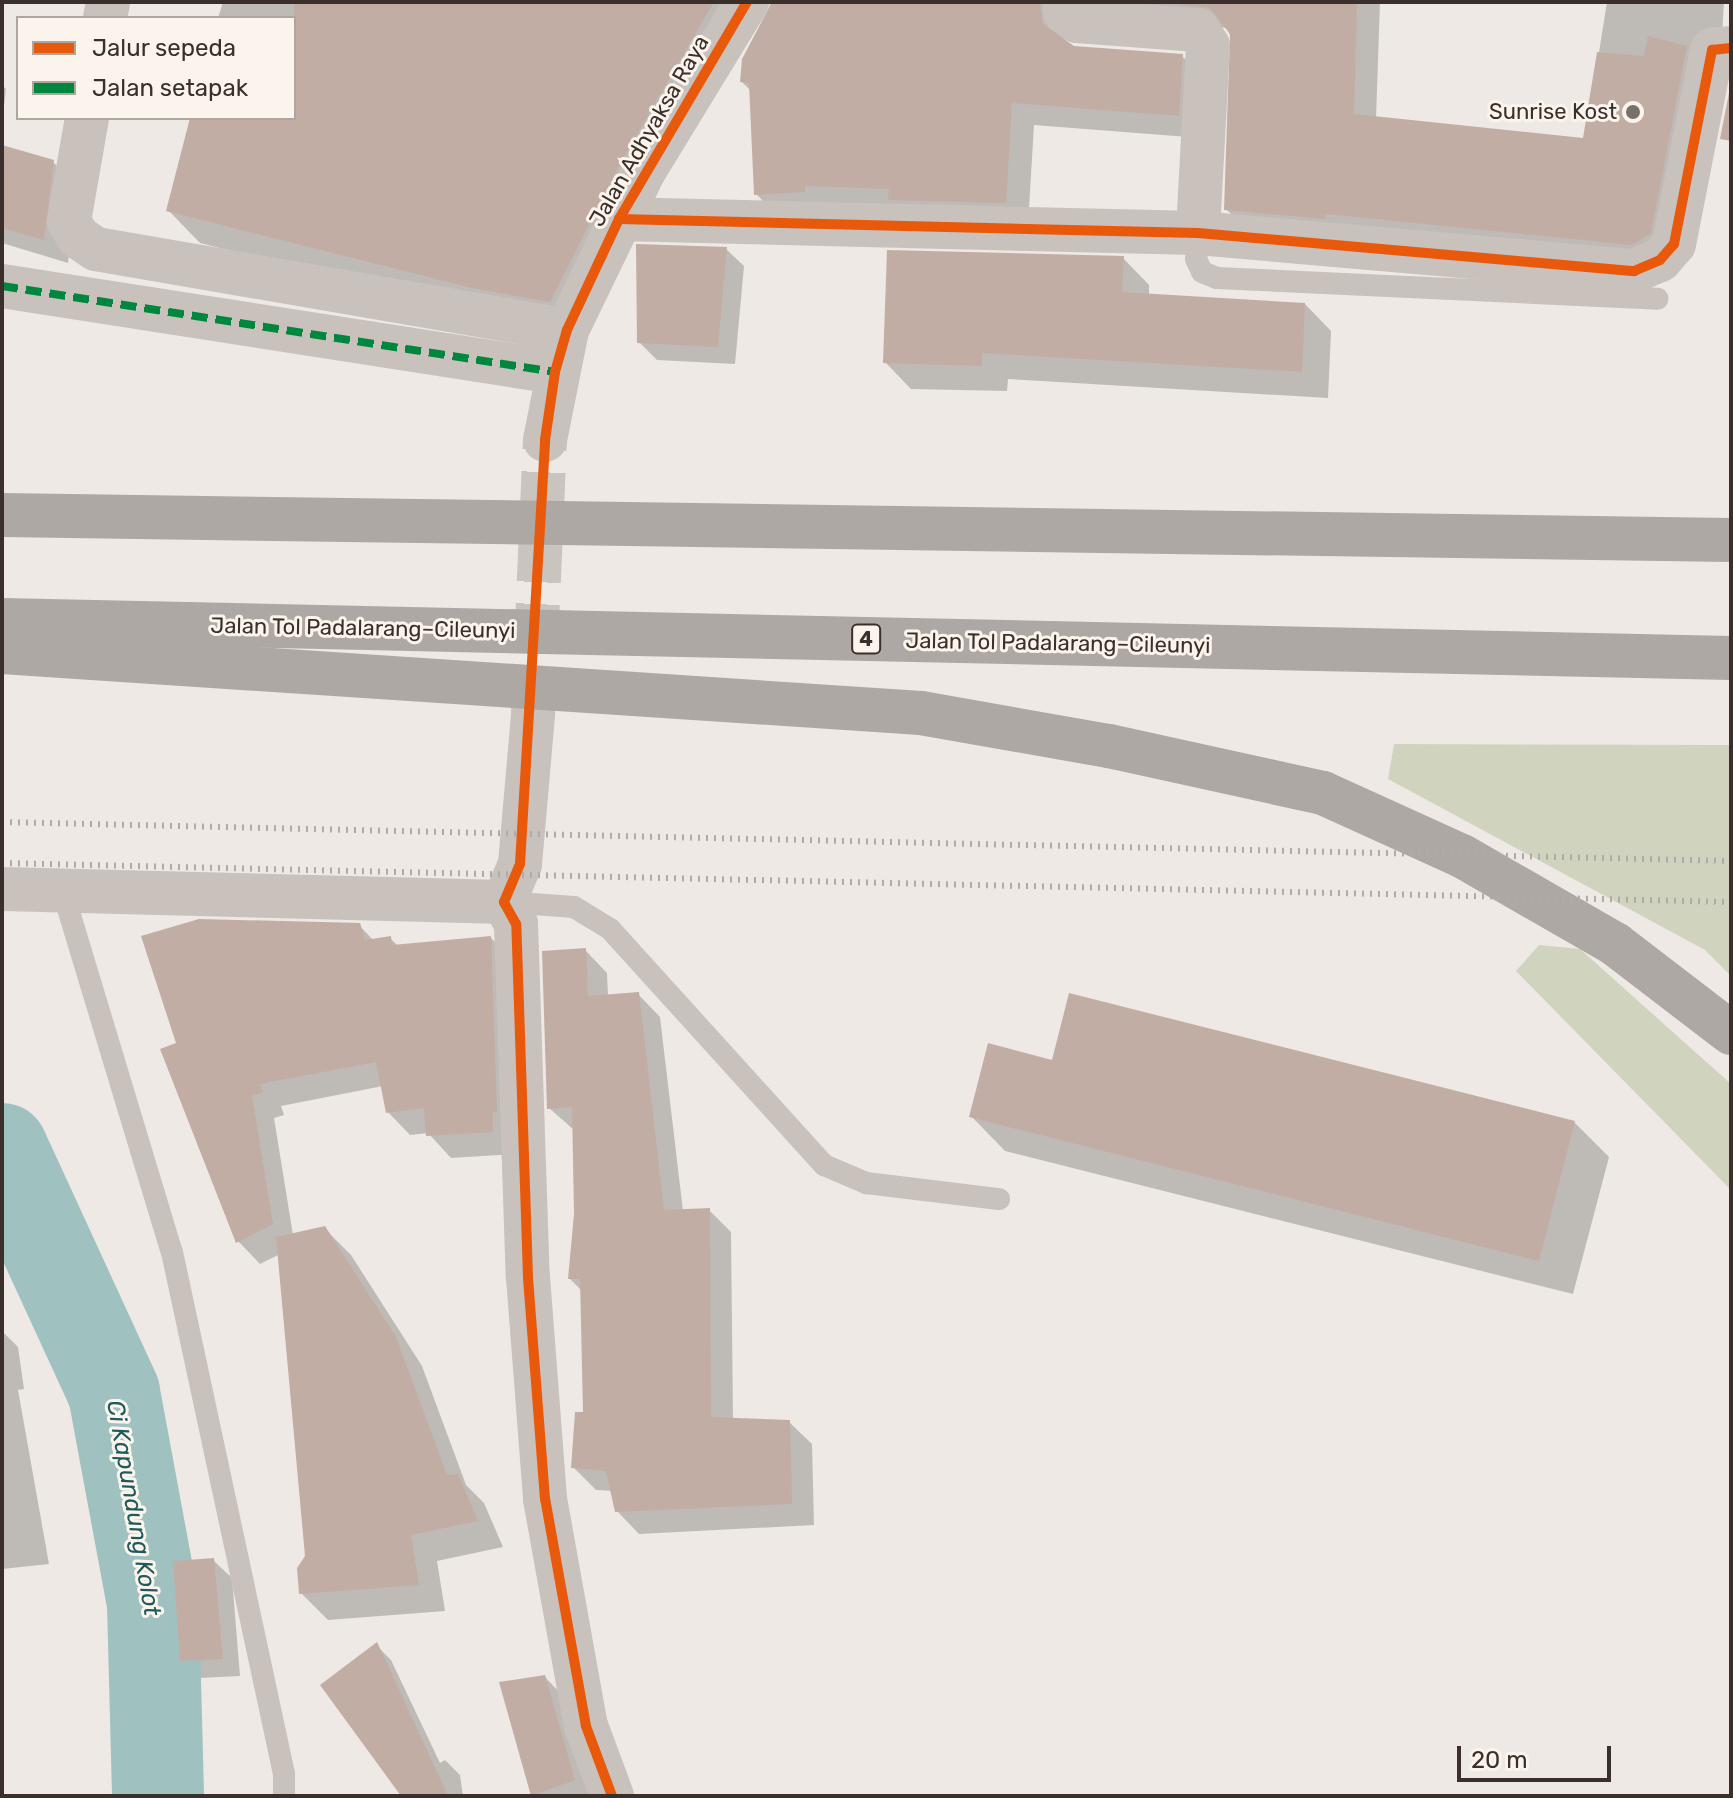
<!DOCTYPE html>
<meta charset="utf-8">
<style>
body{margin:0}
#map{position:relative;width:1733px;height:1798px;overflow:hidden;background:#eee9e4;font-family:Rubik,sans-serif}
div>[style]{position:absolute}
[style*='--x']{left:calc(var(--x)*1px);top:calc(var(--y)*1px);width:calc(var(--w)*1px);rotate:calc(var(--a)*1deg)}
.green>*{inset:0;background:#d0d4be}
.shadow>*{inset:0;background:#0003}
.river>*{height:92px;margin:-46px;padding:0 46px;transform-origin:46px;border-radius:46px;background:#9fc1c0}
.building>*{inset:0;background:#c2ada5}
.street-tunnel>*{height:44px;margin-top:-22px;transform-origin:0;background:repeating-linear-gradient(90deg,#cac4bf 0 44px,transparent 0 66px)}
.lane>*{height:22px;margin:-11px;padding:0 11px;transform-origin:11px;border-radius:11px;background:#c8c1bc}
.street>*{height:44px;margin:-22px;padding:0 22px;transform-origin:22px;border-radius:22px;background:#c8c1bc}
.highway>*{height:44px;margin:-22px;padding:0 22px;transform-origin:22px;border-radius:22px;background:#ada8a3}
.rail>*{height:6px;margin-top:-3px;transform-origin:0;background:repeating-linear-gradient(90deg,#b0aba7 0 2px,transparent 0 8px)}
.quiet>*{height:8px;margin-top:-4px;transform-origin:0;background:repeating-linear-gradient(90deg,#00873e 0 16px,transparent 0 24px)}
.cycleway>*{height:10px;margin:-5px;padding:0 5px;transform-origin:5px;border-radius:5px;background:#e8590c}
.dots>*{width:22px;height:22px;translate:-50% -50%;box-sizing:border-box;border:4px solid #fbf4ec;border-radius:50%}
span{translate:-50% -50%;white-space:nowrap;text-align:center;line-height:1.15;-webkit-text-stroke:6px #fbf4ec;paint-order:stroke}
.shield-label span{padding:2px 6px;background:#fbf4ec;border:2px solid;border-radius:6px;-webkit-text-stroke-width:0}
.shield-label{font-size:20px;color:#3a2f2a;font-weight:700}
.poi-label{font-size:22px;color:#3a2f2a}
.right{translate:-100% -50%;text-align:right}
.street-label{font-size:22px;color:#3a2f2a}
.water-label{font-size:24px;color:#1e5a5c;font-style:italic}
.frame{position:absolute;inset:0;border:4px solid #3a2f2a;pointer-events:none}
.legend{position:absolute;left:16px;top:16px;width:280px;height:104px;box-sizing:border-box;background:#fbf4ec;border:2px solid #aea59e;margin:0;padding:10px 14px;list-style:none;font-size:24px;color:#3a2f2a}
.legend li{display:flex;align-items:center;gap:16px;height:40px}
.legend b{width:40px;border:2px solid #aea59e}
.scale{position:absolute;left:1457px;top:1746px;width:154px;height:36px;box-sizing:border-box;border:4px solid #3a2f2a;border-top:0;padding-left:10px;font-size:24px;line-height:28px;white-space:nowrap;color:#3a2f2a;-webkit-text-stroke:6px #fbf4ec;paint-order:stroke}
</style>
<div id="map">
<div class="green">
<div style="clip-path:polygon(1394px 744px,1731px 745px,1731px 976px,1705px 950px,1388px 779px)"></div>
<div style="clip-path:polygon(1539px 945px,1580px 949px,1731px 1084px,1731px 1190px,1516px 971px)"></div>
</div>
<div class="shadow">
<div style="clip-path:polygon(223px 2px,757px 2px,582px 333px,506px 320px,200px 243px,168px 210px,192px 118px,294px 118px,294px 18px,218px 18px)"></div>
<div style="clip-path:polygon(771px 2px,1084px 2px,1065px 13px,1065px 41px,1074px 48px,1182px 56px,1205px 79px,1201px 138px,1034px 125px,1028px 225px,779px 217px,756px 194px,751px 91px,742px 82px)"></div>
<div style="clip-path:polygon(1097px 2px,1380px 2px,1376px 119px,1585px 140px,1607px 2px,1724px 2px,1721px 51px,1673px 255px,1249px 232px,1226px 209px,1235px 47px,1227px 28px,1114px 19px)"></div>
<div style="clip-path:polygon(2px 85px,6px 89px,2px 123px)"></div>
<div style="clip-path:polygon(2px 147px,53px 162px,78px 187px,68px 263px,2px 243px)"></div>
<div style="clip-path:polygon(726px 249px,744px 266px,735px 364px,657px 360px,639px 342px)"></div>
<div style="clip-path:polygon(1123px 258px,1149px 285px,1149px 296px,1305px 304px,1331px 331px,1328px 398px,1008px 379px,1007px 391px,911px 389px,885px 362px)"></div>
<div style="clip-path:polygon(359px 925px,374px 941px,390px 938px,399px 947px,491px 938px,513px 961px,515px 1154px,451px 1158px,428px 1133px,410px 1135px,388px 1112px,383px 1086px,281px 1106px,284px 1115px,274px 1118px,293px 1235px,325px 1229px,351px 1255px,422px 1366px,466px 1485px,484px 1503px,503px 1547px,437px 1561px,445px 1611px,328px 1620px,301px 1593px,307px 1556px,280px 1254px,260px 1264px,238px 1241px,178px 1044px)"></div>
<div style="clip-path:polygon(585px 950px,607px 973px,608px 996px,638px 994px,660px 1017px,683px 1211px,709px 1210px,731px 1232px,733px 1419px,789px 1422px,812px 1444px,814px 1525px,639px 1534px,617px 1511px,613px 1491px,596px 1490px,573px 1467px,585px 1414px,582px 1291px,570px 1279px,576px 1214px,574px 1130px,549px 1108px)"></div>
<div style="clip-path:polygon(1053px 1062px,1574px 1122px,1609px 1157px,1573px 1294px,1005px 1151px,971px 1116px)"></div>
<div style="clip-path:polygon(2px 1331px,18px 1347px,24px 1389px,18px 1390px,49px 1564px,2px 1569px)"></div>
<div style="clip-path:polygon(214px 1561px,232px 1578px,240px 1676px,200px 1678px,182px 1660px)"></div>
<div style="clip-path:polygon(376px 1645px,391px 1660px,440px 1763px,445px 1760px,460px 1775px,463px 1796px,404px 1796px)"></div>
<div style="clip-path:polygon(545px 1677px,562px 1695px,591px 1796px,533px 1795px)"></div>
</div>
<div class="river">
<div style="--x:2;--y:1149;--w:268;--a:65.3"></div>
<div style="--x:114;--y:1393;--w:214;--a:79.5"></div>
<div style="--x:153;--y:1603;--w:193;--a:88.5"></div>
</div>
<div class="building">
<div style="clip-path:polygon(294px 2px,714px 2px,622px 160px,550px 302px,472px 288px,166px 211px,190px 118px,294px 118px)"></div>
<div style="clip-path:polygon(772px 2px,1040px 2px,1043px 24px,1074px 46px,1183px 54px,1179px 116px,1012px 103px,1006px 203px,888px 200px,889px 189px,805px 186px,805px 192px,754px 195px,749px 83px,740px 82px,742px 59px)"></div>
<div style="clip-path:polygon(1159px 2px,1357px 2px,1354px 114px,1583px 138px,1597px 52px,1644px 56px,1648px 36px,1687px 46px,1651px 233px,1632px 245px,1326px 214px,1325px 219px,1224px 210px,1230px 34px,1210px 8px)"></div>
<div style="clip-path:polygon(1731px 83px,1731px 141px,1720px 139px)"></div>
<div style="clip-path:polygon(2px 145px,54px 160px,44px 240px,2px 228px)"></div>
<div style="clip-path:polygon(636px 244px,727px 247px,718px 347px,637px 343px)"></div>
<div style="clip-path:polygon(887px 250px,1124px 256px,1122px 292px,1305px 303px,1302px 372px,982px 353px,982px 366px,883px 363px)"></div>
<div style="clip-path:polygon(199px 919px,360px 923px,365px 940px,391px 936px,392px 945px,491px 936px,497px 1112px,493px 1112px,493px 1132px,426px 1136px,424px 1108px,386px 1113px,376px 1062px,260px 1084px,263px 1092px,252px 1096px,273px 1224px,236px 1243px,160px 1049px,176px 1043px,141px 936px)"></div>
<div style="clip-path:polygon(586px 948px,588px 996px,639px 992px,664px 1210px,710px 1208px,711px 1417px,790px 1420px,792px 1504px,615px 1512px,606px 1471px,571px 1468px,575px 1412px,583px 1412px,580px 1279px,568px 1279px,574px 1214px,572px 1107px,547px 1109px,542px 951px)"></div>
<div style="clip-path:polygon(1069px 993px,1575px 1121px,1539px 1261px,969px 1117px,988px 1043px,1052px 1060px)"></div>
<div style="clip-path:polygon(325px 1226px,396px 1337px,447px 1475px,458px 1474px,478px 1521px,411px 1535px,419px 1585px,299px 1594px,297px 1568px,305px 1556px,276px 1237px)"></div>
<div style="clip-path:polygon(214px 1558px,223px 1659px,180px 1661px,173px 1561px)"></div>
<div style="clip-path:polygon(377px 1642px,448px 1796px,401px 1796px,320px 1685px)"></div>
<div style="clip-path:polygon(545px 1675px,575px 1780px,531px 1796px,499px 1682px)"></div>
</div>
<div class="street-tunnel">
<div style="--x:533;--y:714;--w:274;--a:-87.5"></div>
</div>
<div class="lane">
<div style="--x:1198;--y:233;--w:26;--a:94"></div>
<div style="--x:1196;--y:259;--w:14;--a:65"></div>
<div style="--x:1202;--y:272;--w:16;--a:22"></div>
<div style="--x:1217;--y:278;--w:441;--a:2.7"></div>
<div style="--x:63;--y:892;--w:376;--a:73.2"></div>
<div style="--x:172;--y:1252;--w:534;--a:77.89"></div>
<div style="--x:284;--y:1774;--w:22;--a:90"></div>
<div style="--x:504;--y:902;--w:70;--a:4.1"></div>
<div style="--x:574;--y:907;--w:42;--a:31.4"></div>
<div style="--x:610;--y:929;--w:319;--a:47.8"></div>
<div style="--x:824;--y:1165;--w:46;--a:23.2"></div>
<div style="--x:866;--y:1183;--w:134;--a:6.9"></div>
</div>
<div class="street">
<div style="--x:1065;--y:2;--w:10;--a:90"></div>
<div style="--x:1065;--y:12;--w:15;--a:37"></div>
<div style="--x:1077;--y:21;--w:121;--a:4.3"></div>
<div style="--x:1198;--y:30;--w:19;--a:58"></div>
<div style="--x:1208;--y:46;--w:187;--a:93.1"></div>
<div style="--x:105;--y:18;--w:16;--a:-79"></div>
<div style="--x:87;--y:118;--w:105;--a:99.9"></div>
<div style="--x:69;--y:221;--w:18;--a:61"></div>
<div style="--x:78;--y:237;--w:22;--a:34"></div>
<div style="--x:96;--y:249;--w:478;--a:9.8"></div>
<div style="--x:619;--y:219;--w:579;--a:1.39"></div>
<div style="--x:1198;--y:233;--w:438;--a:5"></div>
<div style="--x:1634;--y:271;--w:28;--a:-23"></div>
<div style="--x:1660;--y:260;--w:21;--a:-49"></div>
<div style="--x:1674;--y:244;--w:198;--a:-78.9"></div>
<div style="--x:1712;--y:50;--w:19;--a:-6"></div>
<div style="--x:2;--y:286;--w:560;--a:8.84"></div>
<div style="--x:545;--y:440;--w:112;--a:-78.7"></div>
<div style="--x:567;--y:330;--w:177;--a:-64.2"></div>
<div style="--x:644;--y:171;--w:198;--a:-58.6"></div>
<div style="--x:2;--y:889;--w:502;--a:1.48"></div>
<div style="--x:504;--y:902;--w:25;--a:61"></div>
<div style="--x:516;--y:924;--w:353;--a:88.1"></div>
<div style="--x:528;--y:1277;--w:223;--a:85.6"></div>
<div style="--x:545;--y:1499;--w:231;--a:79.8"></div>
<div style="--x:586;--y:1726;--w:75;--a:69.6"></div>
<div style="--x:504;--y:902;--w:41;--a:-67.2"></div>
<div style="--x:520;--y:864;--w:151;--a:-85"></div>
</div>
<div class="highway">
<div style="--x:2;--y:515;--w:1729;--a:0.83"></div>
<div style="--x:2;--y:620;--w:1729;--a:1.26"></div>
<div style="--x:2;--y:652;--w:921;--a:3.8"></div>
<div style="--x:921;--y:713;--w:191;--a:10"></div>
<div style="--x:1109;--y:746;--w:219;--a:12.4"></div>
<div style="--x:1323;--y:793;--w:153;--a:24.4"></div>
<div style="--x:1462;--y:856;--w:177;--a:29.9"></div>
<div style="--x:1615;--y:944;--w:146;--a:37.5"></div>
</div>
<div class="rail">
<div style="--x:2;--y:822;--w:1729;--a:1.29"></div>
<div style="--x:2;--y:863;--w:1729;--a:1.29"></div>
</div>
<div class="quiet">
<div style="--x:2;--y:286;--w:560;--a:8.84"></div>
</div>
<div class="cycleway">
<div style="--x:619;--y:219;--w:579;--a:1.39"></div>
<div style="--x:1198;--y:233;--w:438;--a:5"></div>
<div style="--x:1634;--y:271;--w:28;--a:-23"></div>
<div style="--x:1660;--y:260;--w:21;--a:-49"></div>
<div style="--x:1674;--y:244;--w:198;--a:-78.9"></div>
<div style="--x:1712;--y:50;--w:19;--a:-6"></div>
<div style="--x:612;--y:1796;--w:75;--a:-110.4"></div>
<div style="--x:586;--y:1726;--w:231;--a:-100.2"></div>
<div style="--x:545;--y:1499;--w:223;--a:-94.4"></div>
<div style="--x:528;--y:1277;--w:353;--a:-91.9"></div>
<div style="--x:516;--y:924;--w:25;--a:-119"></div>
<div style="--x:504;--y:902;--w:41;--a:-67.2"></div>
<div style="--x:520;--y:864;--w:425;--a:-86.6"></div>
<div style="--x:545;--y:440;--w:69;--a:-81.6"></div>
<div style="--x:555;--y:372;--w:44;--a:-74.1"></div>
<div style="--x:567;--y:330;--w:123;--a:-64.9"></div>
<div style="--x:619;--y:219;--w:252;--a:-59.5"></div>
</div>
<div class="dots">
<div style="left:1633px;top:112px;background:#79706b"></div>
</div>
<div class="shield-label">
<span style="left:866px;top:639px">4</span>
</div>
<div class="poi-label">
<span class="right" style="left:1617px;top:112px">Sunrise Kost</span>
</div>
<div class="street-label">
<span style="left:649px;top:131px;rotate:-60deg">Jalan Adhyaksa Raya</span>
<span style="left:363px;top:628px;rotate:1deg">Jalan Tol Padalarang–Cileunyi</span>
<span style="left:1058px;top:643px;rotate:1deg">Jalan Tol Padalarang–Cileunyi</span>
</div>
<div class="water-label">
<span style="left:133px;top:1508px;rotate:80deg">Ci Kapundung Kolot</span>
</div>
<div class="frame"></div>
<ul class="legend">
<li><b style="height:10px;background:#e8590c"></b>Jalur sepeda</li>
<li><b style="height:10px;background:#00873e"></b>Jalan setapak</li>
</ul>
<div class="scale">20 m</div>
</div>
